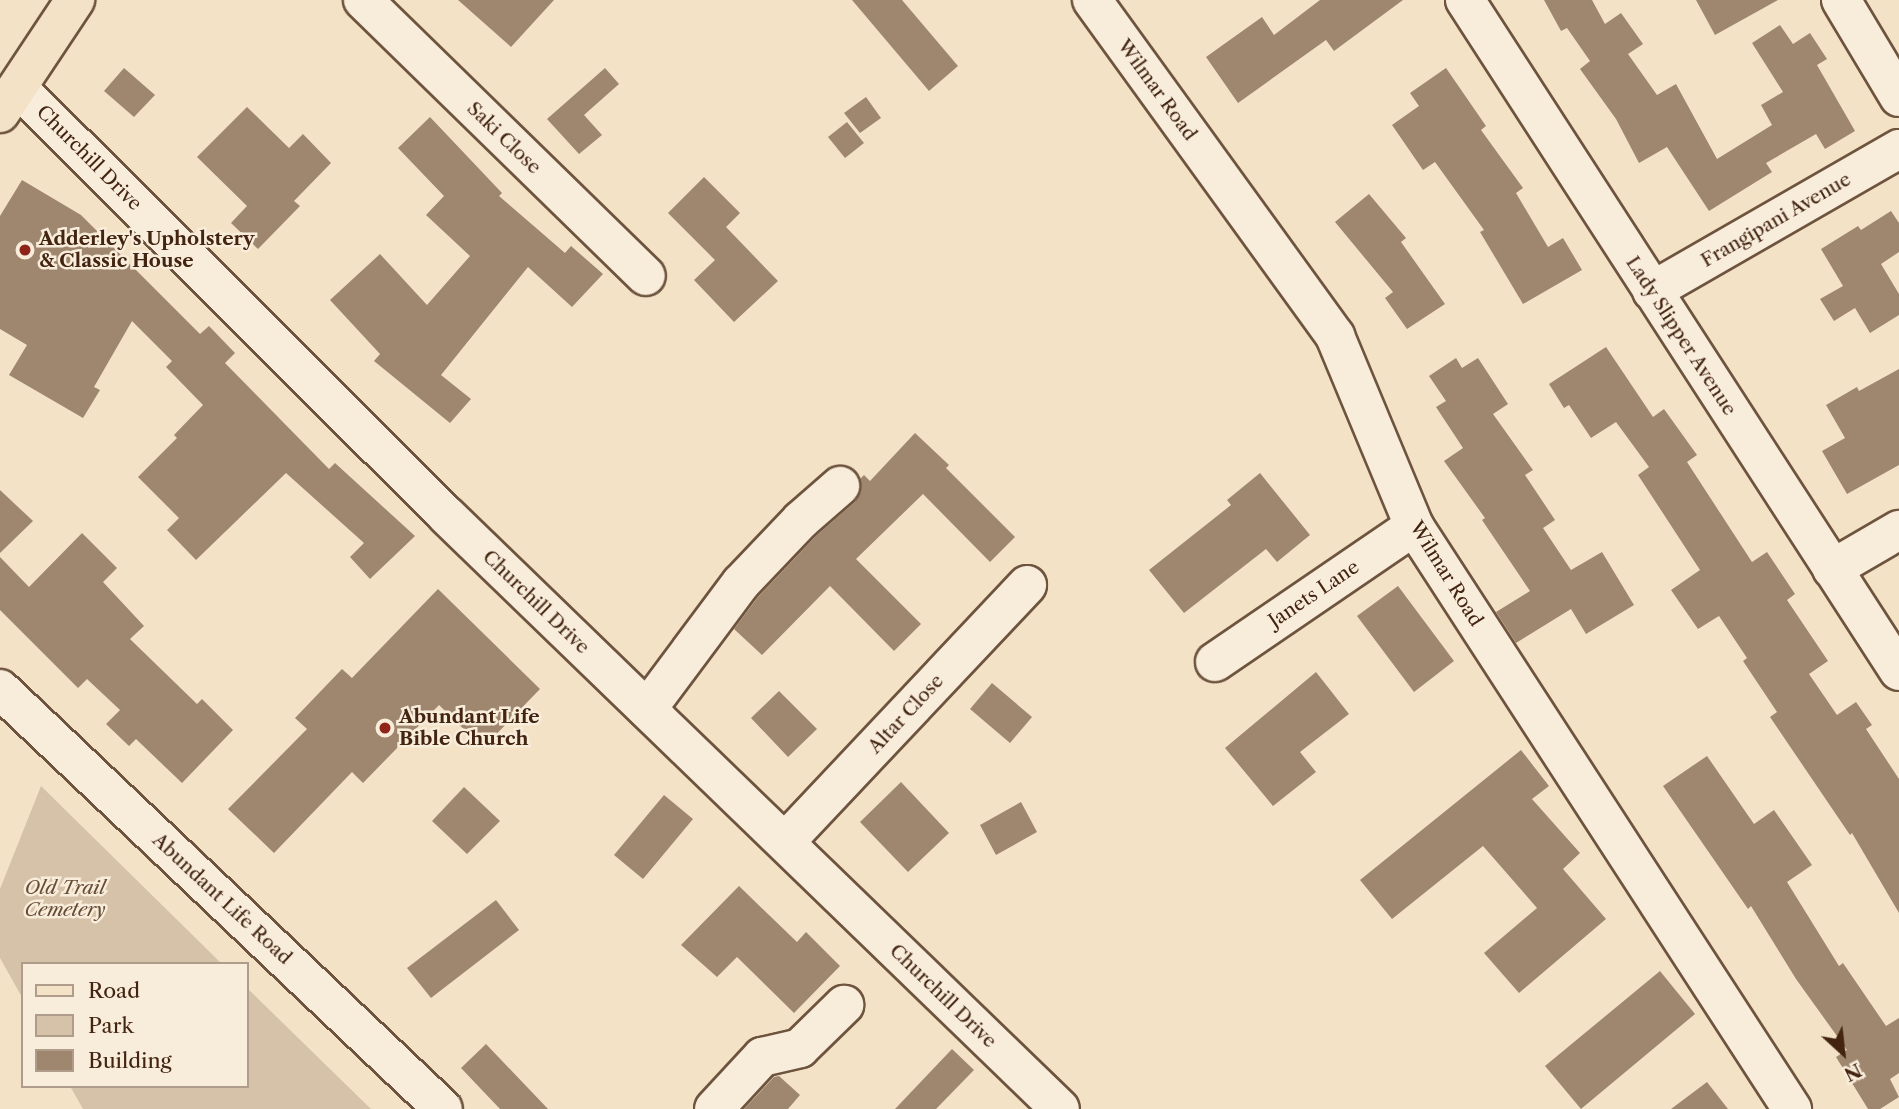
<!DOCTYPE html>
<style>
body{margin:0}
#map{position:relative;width:1899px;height:1109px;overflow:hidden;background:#f4e2c7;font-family:"Libre Caslon Text",serif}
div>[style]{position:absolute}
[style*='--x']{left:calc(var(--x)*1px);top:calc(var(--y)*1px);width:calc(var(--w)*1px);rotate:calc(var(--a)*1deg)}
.green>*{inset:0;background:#d6c2a8}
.building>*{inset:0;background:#9f876f}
.roads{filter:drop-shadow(2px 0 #6e543e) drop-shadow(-2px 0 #6e543e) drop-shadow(0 2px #6e543e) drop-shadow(0 -2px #6e543e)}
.minor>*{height:38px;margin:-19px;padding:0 19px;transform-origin:19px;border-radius:19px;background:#f8ecdb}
.major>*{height:38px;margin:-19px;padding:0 19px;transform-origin:19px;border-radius:19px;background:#f4e2c7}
.dots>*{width:19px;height:19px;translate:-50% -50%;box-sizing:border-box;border:4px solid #f8ecdb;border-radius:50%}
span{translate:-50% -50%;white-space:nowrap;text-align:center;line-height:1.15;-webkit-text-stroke:5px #f8ecdb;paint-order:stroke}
.street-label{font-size:19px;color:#422410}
.poi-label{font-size:19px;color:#422410;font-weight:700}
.left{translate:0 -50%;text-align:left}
.park-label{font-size:19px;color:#674c36;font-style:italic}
.legend{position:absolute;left:21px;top:962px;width:228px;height:126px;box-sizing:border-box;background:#f8ecdb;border:2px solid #af9c8a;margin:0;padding:9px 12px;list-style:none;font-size:21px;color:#422410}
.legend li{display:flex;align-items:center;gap:14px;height:35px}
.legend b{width:35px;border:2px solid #af9c8a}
.north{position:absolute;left:1808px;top:1018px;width:70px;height:70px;-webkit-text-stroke:5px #f8ecdb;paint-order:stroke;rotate:153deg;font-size:19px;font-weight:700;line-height:28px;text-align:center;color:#422410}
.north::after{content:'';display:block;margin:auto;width:24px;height:32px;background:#422410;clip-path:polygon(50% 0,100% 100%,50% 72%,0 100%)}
</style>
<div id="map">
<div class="green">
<div style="clip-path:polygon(41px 786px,222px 964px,23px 964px,23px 999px,0 958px,0 889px)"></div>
<div style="clip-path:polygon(247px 988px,371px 1109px,83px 1109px,70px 1086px,247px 1086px)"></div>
</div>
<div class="building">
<div style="clip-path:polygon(458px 0,554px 0,511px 47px)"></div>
<div style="clip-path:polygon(852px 0,902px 0,958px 66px,929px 91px)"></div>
<div style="clip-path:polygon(1320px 0,1403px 0,1334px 51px,1326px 40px,1238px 103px,1206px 57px,1262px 17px,1274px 35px)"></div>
<div style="clip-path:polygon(1544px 0,1592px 0,1605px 24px,1621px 13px,1643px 44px,1628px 54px,1657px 95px,1676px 84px,1717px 159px,1772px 125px,1761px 105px,1783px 92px,1752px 43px,1780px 25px,1793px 44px,1810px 33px,1827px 59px,1817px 65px,1855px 131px,1825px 149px,1816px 134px,1766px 163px,1772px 172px,1709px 211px,1667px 147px,1639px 163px,1616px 119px,1580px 69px,1590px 61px,1567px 28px,1561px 31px)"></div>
<div style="clip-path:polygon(1696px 0,1778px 0,1715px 35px)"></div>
<div style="clip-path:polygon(124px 68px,155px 95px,134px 117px,104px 91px)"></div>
<div style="clip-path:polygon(605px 68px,619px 84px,584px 115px,602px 135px,579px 154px,547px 119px)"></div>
<div style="clip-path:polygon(1446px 68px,1486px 126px,1481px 130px,1523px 188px,1516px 193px,1548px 247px,1563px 238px,1582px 270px,1523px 304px,1480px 232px,1484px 230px,1435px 162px,1423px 170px,1392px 125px,1419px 106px,1410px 93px)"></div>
<div style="clip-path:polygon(866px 97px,881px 118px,860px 133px,844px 113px)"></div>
<div style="clip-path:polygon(247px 107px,289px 148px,303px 134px,331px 163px,294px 201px,300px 206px,258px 249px,231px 223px,247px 206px,197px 157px)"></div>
<div style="clip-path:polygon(430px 117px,502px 193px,499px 196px,565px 253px,571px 246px,603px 274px,572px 307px,528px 267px,441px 375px,471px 399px,450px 423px,374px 361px,380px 354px,330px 300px,380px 254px,427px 305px,470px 256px,426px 215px,444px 196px,398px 148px)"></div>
<div style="clip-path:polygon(847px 122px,864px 143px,845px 158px,828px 137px)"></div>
<div style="clip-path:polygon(704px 177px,740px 213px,726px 227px,778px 281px,734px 322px,694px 280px,715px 260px,668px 213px)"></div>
<div style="clip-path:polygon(22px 180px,81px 215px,200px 334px,209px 326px,235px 353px,225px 363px,329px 469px,335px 463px,415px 536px,370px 579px,350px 557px,364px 543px,286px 473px,196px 560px,167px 530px,179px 518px,138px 477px,177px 438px,174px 435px,203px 405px,166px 367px,172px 361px,132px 321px,94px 387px,100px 390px,83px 418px,9px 375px,27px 345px,0 329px,0 216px)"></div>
<div style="clip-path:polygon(1369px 194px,1406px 238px,1401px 242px,1445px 304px,1407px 329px,1385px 298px,1393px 292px,1335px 222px)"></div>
<div style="clip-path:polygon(1891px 211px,1899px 223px,1899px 252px,1881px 264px,1899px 294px,1899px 315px,1870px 333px,1855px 308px,1834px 321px,1820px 299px,1843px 286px,1821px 249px,1858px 226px,1861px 230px)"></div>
<div style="clip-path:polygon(1606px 347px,1653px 417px,1664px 409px,1697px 455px,1687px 462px,1752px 562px,1767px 552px,1795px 594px,1787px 600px,1828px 661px,1809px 674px,1837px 715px,1856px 702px,1872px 725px,1866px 729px,1899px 779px,1899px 913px,1852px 833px,1850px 835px,1770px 717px,1777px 712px,1743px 661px,1747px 658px,1719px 616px,1698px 629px,1671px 590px,1700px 570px,1638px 475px,1649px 467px,1616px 422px,1591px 438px,1569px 405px,1564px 408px,1549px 384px)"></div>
<div style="clip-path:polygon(1456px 358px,1462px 368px,1478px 358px,1508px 404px,1493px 414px,1533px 470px,1525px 475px,1555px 520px,1543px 528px,1571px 570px,1602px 552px,1634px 605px,1586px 634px,1571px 609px,1516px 643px,1496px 612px,1530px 591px,1482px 520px,1485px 518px,1444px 461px,1463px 448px,1436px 407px,1446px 401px,1429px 376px)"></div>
<div style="clip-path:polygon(1899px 369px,1899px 465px,1847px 494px,1822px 451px,1845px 438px,1826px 405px,1857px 387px,1859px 391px)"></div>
<div style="clip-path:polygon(915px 433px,949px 465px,946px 468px,1015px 537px,990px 562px,923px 494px,856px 559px,921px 624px,894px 651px,830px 586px,762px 655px,734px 629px,758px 597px,816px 536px,855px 502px,861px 492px,860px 479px,864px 475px,870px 481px)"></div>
<div style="clip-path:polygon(1260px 473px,1310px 535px,1277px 562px,1266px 549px,1184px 613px,1149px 570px,1231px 505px,1227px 500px)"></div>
<div style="clip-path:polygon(0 490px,33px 521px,0 553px)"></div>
<div style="clip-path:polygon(82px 533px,117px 568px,103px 582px,144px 626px,130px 639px,197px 704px,202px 699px,233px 730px,182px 783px,136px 739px,129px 746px,106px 724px,120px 710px,87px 679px,78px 688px,0 610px,0 557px,29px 587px)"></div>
<div style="clip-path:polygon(1398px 586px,1454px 661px,1414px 692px,1357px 616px)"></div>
<div style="clip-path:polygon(438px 589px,540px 689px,483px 748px,439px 705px,363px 783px,352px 772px,274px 853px,228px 809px,307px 729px,295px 718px,342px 669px,352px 678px)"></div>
<div style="clip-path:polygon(1316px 672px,1349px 714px,1300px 752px,1316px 772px,1273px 806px,1225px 748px)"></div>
<div style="clip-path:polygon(992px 683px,1032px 717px,1010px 743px,970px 709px)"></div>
<div style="clip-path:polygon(779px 691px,817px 729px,788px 757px,751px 718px)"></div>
<div style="clip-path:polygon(1521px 750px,1549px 786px,1532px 799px,1580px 853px,1563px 869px,1606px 919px,1519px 993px,1484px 953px,1537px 908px,1483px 846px,1392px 919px,1360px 880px)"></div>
<div style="clip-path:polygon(1707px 756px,1754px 824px,1774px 810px,1812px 865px,1787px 882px,1839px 966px,1843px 963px,1886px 1026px,1899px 1018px,1899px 1073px,1890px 1079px,1899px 1097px,1880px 1109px,1868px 1109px,1836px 1057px,1847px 1050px,1796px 979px,1751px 906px,1748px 909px,1663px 786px)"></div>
<div style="clip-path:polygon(901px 782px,949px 833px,908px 872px,860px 822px)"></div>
<div style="clip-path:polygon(464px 787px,500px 821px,467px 854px,432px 821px)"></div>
<div style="clip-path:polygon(664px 795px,693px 819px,643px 879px,614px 855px)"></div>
<div style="clip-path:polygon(1021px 802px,1037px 832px,996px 855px,980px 825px)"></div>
<div style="clip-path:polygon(739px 886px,797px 942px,806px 932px,840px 966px,794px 1013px,737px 957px,717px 977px,681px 945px)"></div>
<div style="clip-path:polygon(496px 900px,519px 930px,431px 998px,407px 968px)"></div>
<div style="clip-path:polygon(1660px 971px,1695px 1014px,1581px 1109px,1545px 1066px)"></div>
<div style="clip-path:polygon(486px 1044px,548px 1109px,500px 1109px,461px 1068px)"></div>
<div style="clip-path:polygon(952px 1049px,974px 1070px,936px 1109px,895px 1109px)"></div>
<div style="clip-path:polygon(779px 1076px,800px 1095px,788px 1109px,744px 1109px,774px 1077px)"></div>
<div style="clip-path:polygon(1707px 1082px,1728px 1109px,1671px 1109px)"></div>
</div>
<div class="roads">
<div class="minor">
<div style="--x:363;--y:0;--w:395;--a:44.3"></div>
<div style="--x:1092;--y:0;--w:415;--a:54.1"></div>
<div style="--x:1335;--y:336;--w:206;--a:67.4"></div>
<div style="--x:1414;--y:526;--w:695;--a:57.04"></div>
<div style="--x:1465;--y:0;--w:799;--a:57.11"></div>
<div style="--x:1841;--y:0;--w:113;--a:59.1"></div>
<div style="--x:18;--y:88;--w:605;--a:44.93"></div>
<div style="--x:446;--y:515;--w:854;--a:44.05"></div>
<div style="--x:1652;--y:291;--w:285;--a:-29.9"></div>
<div style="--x:1832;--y:569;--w:78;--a:-30.2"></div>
<div style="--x:1215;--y:662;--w:241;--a:-34.3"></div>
<div style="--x:0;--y:689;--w:610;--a:43.47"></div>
<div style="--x:647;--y:709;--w:157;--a:-53.3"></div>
<div style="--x:741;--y:583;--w:87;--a:-46.4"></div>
<div style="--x:801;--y:520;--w:52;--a:-41.1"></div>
<div style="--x:785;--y:842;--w:353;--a:-46.7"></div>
<div style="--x:714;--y:1109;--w:71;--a:-47.3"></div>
<div style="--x:762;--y:1057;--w:39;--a:-13"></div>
<div style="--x:800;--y:1048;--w:62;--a:-44.3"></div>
</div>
<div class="major">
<div style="--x:0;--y:113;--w:136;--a:-56.4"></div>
</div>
</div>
<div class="dots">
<div style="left:25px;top:250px;background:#8f2418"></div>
<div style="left:385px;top:728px;background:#8f2418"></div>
</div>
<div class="street-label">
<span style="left:1157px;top:90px;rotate:54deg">Wilmar Road</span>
<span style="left:504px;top:138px;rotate:44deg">Saki Close</span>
<span style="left:89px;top:158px;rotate:45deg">Churchill Drive</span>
<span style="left:1776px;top:220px;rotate:-30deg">Frangipani Avenue</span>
<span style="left:1681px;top:336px;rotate:57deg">Lady Slipper Avenue</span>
<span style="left:1446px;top:574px;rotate:58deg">Wilmar Road</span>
<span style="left:1314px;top:594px;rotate:-34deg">Janets Lane</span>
<span style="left:536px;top:602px;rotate:44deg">Churchill Drive</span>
<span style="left:906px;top:714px;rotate:-47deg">Altar Close</span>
<span style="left:222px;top:899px;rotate:43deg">Abundant Life Road</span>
<span style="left:943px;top:996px;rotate:44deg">Churchill Drive</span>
</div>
<div class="poi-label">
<span class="left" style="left:39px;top:250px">Adderley's Upholstery<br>&amp; Classic House</span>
<span class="left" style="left:399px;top:728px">Abundant Life<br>Bible Church</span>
</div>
<div class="park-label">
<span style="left:65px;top:899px">Old Trail<br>Cemetery</span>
</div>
<ul class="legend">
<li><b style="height:9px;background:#f4e2c7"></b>Road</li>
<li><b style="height:19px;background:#d6c2a8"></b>Park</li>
<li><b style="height:19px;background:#9f876f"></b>Building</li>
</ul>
<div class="north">N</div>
</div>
